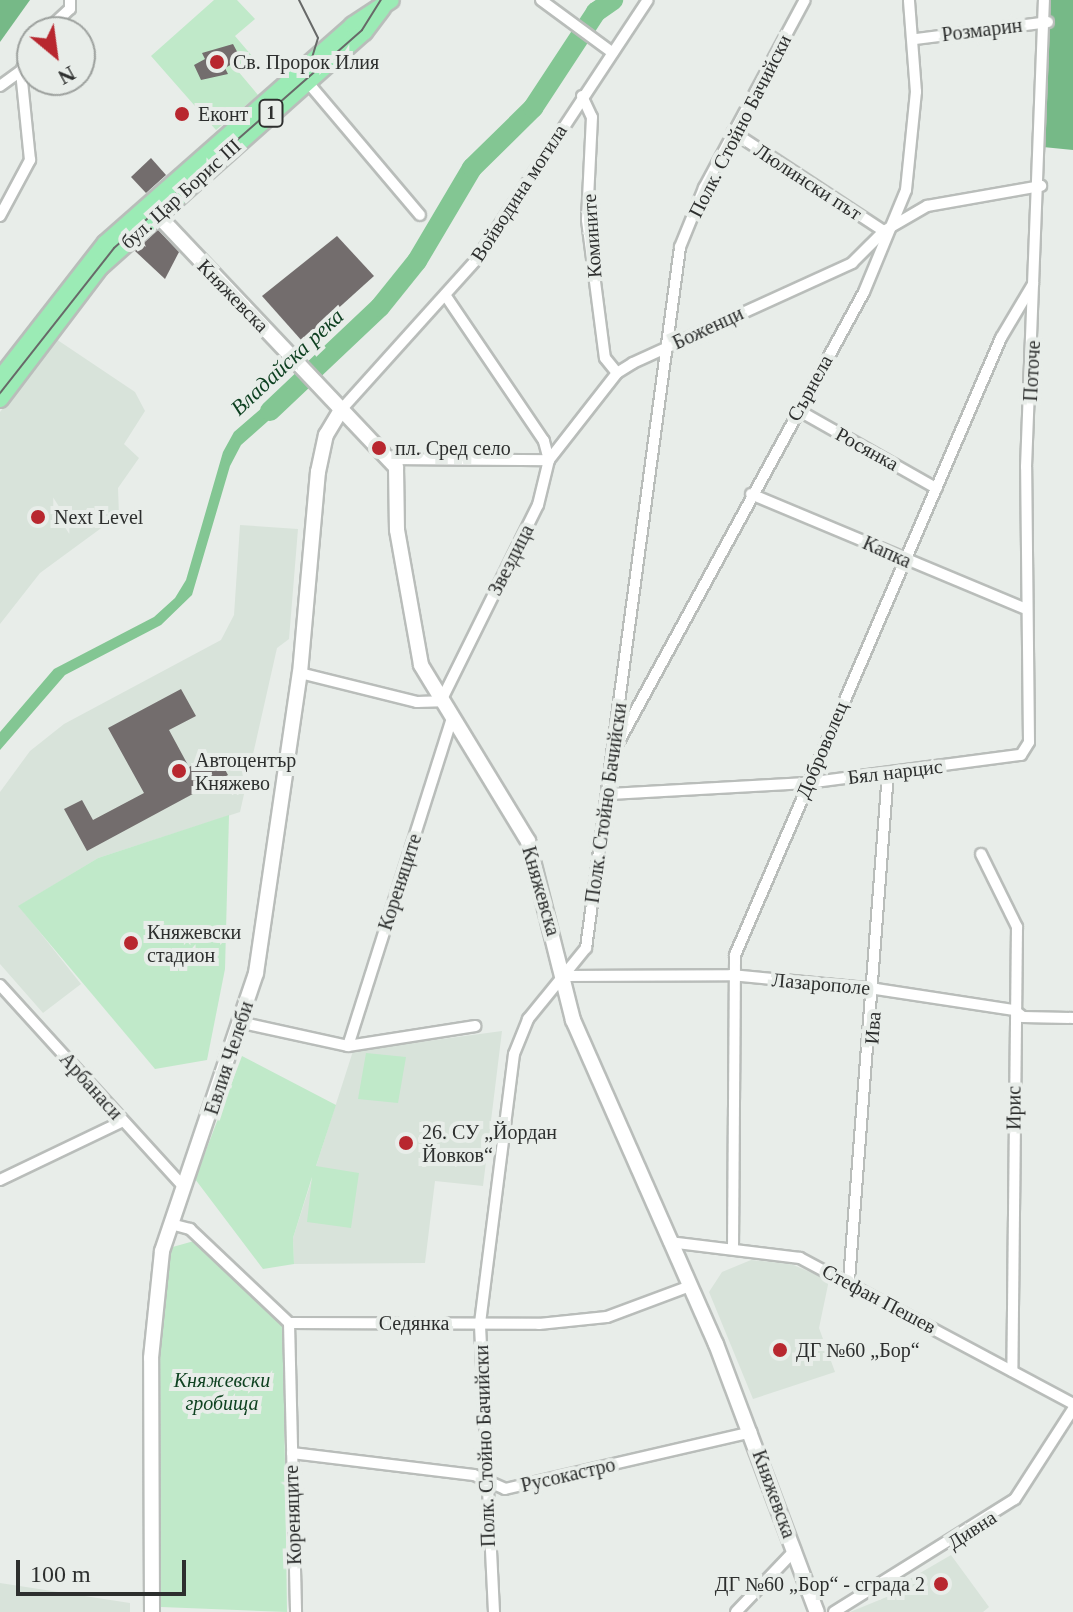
<!DOCTYPE html>
<meta charset="utf-8">
<style>
body{margin:0}
#map{position:relative;width:1073px;height:1612px;overflow:hidden;background:#e8ede9;font-family:Georgia,serif}
div>[style]{position:absolute}
[style*='--x']{left:calc(var(--x)*1px);top:calc(var(--y)*1px);width:calc(var(--w)*1px);rotate:calc(var(--a)*1deg)}
.built>*{inset:0;background:#d8e3da}
.green>*{inset:0;background:#c0e9c9}
.forest>*{inset:0;background:#76b987}
.water>*{inset:0;background:#83c693}
.river>*{height:20px;margin:-10px;padding:0 10px;transform-origin:10px;border-radius:10px;background:#83c693}
.building>*{inset:0;background:#736d6d}
.roads{filter:drop-shadow(2px 0 #b9bdba) drop-shadow(-2px 0 #b9bdba) drop-shadow(0 2px #b9bdba) drop-shadow(0 -2px #b9bdba)}
.street>*{height:10px;margin:-5px;padding:0 5px;transform-origin:5px;border-radius:5px;background:#fff}
.secondary>*{height:14px;margin:-7px;padding:0 7px;transform-origin:7px;border-radius:7px;background:#fff}
.primary>*{height:16px;margin:-8px;padding:0 8px;transform-origin:8px;border-radius:8px;background:#9bebb5}
.tram>*{height:2px;margin:-1px;padding:0 1px;transform-origin:1px;border-radius:1px;background:#676968}
.dots>*{width:22px;height:22px;translate:-50% -50%;box-sizing:border-box;border:4px solid #e8ede9;border-radius:50%}
span{translate:-50% -50%;white-space:nowrap;text-align:center;line-height:1.15;-webkit-text-stroke:8px #e8ede9;paint-order:stroke}
.shield-label span{padding:2px 6px;background:#e8ede9;border:2px solid;border-radius:6px;-webkit-text-stroke-width:0}
.shield-label{font-size:18px;color:#2d2f2e;font-weight:700}
.street-label{font-size:20px;color:#2d2f2e}
.poi-label{font-size:20px;color:#2d2f2e}
.left{translate:0 -50%;text-align:left}
.right{translate:-100% -50%;text-align:right}
.park-label{font-size:20px;color:#0f4221;font-style:italic}
.water-label{font-size:22px;color:#0c3f1f;font-style:italic}
.north{position:absolute;left:16px;top:16px;width:80px;height:80px;box-sizing:border-box;background:#e8ede9;border:2px solid #9da19e;border-radius:50%;rotate:151deg;font-size:22px;font-weight:700;line-height:32px;text-align:center;color:#2d2f2e}
.north::after{content:'';display:block;margin:auto;width:28px;height:36px;background:#b8272f;clip-path:polygon(50% 0,100% 100%,50% 72%,0 100%)}
.scale{position:absolute;left:16px;top:1560px;width:170px;height:36px;box-sizing:border-box;border:4px solid #2d2f2e;border-top:0;padding-left:10px;font-size:24px;line-height:28px;white-space:nowrap;color:#2d2f2e;-webkit-text-stroke:6px #e8ede9;paint-order:stroke}
</style>
<div id="map">
<div class="built">
<div style="clip-path:polygon(56px 339px,135px 392px,145px 411px,124px 444px,139px 458px,118px 488px,119px 515px,40px 573px,0 624px,0 412px)"></div>
<div style="clip-path:polygon(240px 525px,298px 529px,289px 639px,277px 648px,240px 812px,98px 858px,19px 906px,81px 984px,43px 1013px,0 964px,0 792px,30px 751px,64px 724px,221px 640px,234px 615px)"></div>
<div style="clip-path:polygon(502px 1031px,483px 1186px,435px 1181px,425px 1263px,294px 1264px,293px 1238px,353px 1051px)"></div>
<div style="clip-path:polygon(751px 1260px,791px 1264px,829px 1280px,819px 1328px,835px 1372px,753px 1399px,709px 1292px,722px 1272px)"></div>
<div style="clip-path:polygon(951px 1555px,989px 1607px,983px 1612px,850px 1612px,911px 1587px,908px 1580px)"></div>
<div style="clip-path:polygon(0 1583px,130px 1603px,130px 1612px,0 1612px)"></div>
</div>
<div class="green">
<div style="clip-path:polygon(214px 0,237px 0,255px 19px,235px 36px,252px 56px,237px 70px,258px 95px,216px 130px,151px 56px)"></div>
<div style="clip-path:polygon(229px 815px,225px 969px,207px 1060px,155px 1069px,18px 906px,98px 858px)"></div>
<div style="clip-path:polygon(366px 1053px,406px 1057px,398px 1103px,358px 1099px)"></div>
<div style="clip-path:polygon(242px 1056px,336px 1105px,316px 1166px,359px 1173px,351px 1228px,307px 1222px,312px 1177px,293px 1238px,294px 1264px,263px 1269px,195px 1179px)"></div>
<div style="clip-path:polygon(194px 1241px,283px 1325px,287px 1612px,161px 1607px,160px 1330px,169px 1248px)"></div>
</div>
<div class="forest">
<div style="clip-path:polygon(0 0,30px 0,0 42px)"></div>
<div style="clip-path:polygon(1044px 0,1073px 0,1073px 150px,1043px 147px)"></div>
</div>
<div class="water">
<div style="clip-path:polygon(285px 388px,294px 398px,241px 445px,230px 466px,192px 595px,161px 625px,65px 675px,0 750px,0 732px,54px 669px,154px 617px,175px 598px,186px 580px,223px 452px,234px 432px)"></div>
</div>
<div class="river">
<div style="--x:270;--y:411;--w:151;--a:-43.4"></div>
<div style="--x:380;--y:307;--w:59;--a:-51.2"></div>
<div style="--x:417;--y:261;--w:108;--a:-59.4"></div>
<div style="--x:472;--y:168;--w:86;--a:-44.5"></div>
<div style="--x:533;--y:108;--w:115;--a:-56.7"></div>
<div style="--x:596;--y:12;--w:21;--a:-35"></div>
</div>
<div class="building">
<div style="clip-path:polygon(233px 44px,241px 59px,225px 68px,228px 74px,201px 80px,194px 65px,205px 59px,202px 53px)"></div>
<div style="clip-path:polygon(151px 158px,166px 175px,146px 193px,131px 177px)"></div>
<div style="clip-path:polygon(158px 230px,179px 252px,165px 279px,135px 251px)"></div>
<div style="clip-path:polygon(337px 236px,374px 276px,302px 341px,262px 296px)"></div>
<div style="clip-path:polygon(181px 689px,196px 716px,169px 730px,189px 767px,216px 753px,228px 775px,87px 851px,64px 809px,82px 800px,93px 820px,144px 793px,108px 728px)"></div>
</div>
<div class="roads">
<div class="street">
<div style="--x:541;--y:0;--w:89;--a:36.4"></div>
<div style="--x:45;--y:32;--w:34;--a:-43"></div>
<div style="--x:70;--y:9;--w:9;--a:-90"></div>
<div style="--x:916;--y:39;--w:133;--a:-7.3"></div>
<div style="--x:305;--y:79;--w:178;--a:49.8"></div>
<div style="--x:0;--y:86;--w:26;--a:-36"></div>
<div style="--x:582;--y:96;--w:23;--a:65"></div>
<div style="--x:592;--y:117;--w:103;--a:92.8"></div>
<div style="--x:587;--y:220;--w:139;--a:82.6"></div>
<div style="--x:605;--y:358;--w:19;--a:51"></div>
<div style="--x:733;--y:132;--w:181;--a:33.3"></div>
<div style="--x:0;--y:216;--w:64;--a:-61.8"></div>
<div style="--x:30;--y:160;--w:89;--a:-95.8"></div>
<div style="--x:21;--y:71;--w:28;--a:-67"></div>
<div style="--x:341;--y:410;--w:203;--a:-48"></div>
<div style="--x:477;--y:259;--w:310;--a:-56.6"></div>
<div style="--x:798;--y:410;--w:159;--a:29.5"></div>
<div style="--x:392;--y:459;--w:157;--a:0.4"></div>
<div style="--x:549;--y:460;--w:110;--a:-52"></div>
<div style="--x:617;--y:373;--w:19;--a:-32"></div>
<div style="--x:633;--y:363;--w:241;--a:-24.5"></div>
<div style="--x:852;--y:263;--w:45;--a:-45"></div>
<div style="--x:884;--y:231;--w:50;--a:-30.2"></div>
<div style="--x:927;--y:206;--w:116;--a:-10"></div>
<div style="--x:751;--y:494;--w:296;--a:22.7"></div>
<div style="--x:300;--y:673;--w:121;--a:13.9"></div>
<div style="--x:417;--y:702;--w:24;--a:-2"></div>
<div style="--x:441;--y:701;--w:219;--a:-63.7"></div>
<div style="--x:538;--y:505;--w:46;--a:-76.3"></div>
<div style="--x:549;--y:460;--w:20;--a:-105"></div>
<div style="--x:544;--y:441;--w:176;--a:-124.1"></div>
<div style="--x:617;--y:745;--w:516;--a:-61.4"></div>
<div style="--x:864;--y:292;--w:110;--a:-67.6"></div>
<div style="--x:906;--y:190;--w:99;--a:-84.2"></div>
<div style="--x:916;--y:92;--w:92;--a:-94.4"></div>
<div style="--x:610;--y:794;--w:197;--a:-3.2"></div>
<div style="--x:807;--y:783;--w:216;--a:-7.5"></div>
<div style="--x:1021;--y:755;--w:15;--a:-58"></div>
<div style="--x:1029;--y:742;--w:275;--a:-90.6"></div>
<div style="--x:1026;--y:467;--w:467;--a:-87.8"></div>
<div style="--x:981;--y:854;--w:81;--a:63.7"></div>
<div style="--x:1017;--y:927;--w:444;--a:90.6"></div>
<div style="--x:564;--y:976;--w:167;--a:-0.3"></div>
<div style="--x:731;--y:975;--w:146;--a:5.5"></div>
<div style="--x:876;--y:989;--w:140;--a:8.7"></div>
<div style="--x:1014;--y:1010;--w:11;--a:38"></div>
<div style="--x:1023;--y:1017;--w:50;--a:1.1"></div>
<div style="--x:0;--y:985;--w:273;--a:47.7"></div>
<div style="--x:243;--y:1023;--w:107;--a:12.4"></div>
<div style="--x:348;--y:1046;--w:129;--a:-8.9"></div>
<div style="--x:348;--y:1046;--w:343;--a:-72.4"></div>
<div style="--x:0;--y:1180;--w:136;--a:-25.6"></div>
<div style="--x:171;--y:1224;--w:20;--a:15"></div>
<div style="--x:190;--y:1229;--w:137;--a:43.5"></div>
<div style="--x:289;--y:1323;--w:250;--a:0.2"></div>
<div style="--x:539;--y:1324;--w:68;--a:-5.9"></div>
<div style="--x:607;--y:1317;--w:89;--a:-20.5"></div>
<div style="--x:669;--y:1242;--w:132;--a:7"></div>
<div style="--x:800;--y:1258;--w:310;--a:28.1"></div>
<div style="--x:733;--y:1247;--w:292;--a:-89.6"></div>
<div style="--x:735;--y:955;--w:672;--a:-66.68"></div>
<div style="--x:1001;--y:338;--w:63;--a:-59.3"></div>
<div style="--x:849;--y:1281;--w:509;--a:-85.61"></div>
<div style="--x:289;--y:1323;--w:289;--a:88.6"></div>
<div style="--x:292;--y:1453;--w:183;--a:6.9"></div>
<div style="--x:474;--y:1475;--w:34;--a:24"></div>
<div style="--x:505;--y:1489;--w:253;--a:-13"></div>
<div style="--x:494;--y:1612;--w:289;--a:-92.8"></div>
<div style="--x:480;--y:1323;--w:271;--a:-82.8"></div>
<div style="--x:514;--y:1054;--w:38;--a:-68"></div>
<div style="--x:528;--y:1019;--w:92;--a:-50.8"></div>
<div style="--x:586;--y:948;--w:707;--a:-82.36"></div>
<div style="--x:680;--y:247;--w:64;--a:-67.9"></div>
<div style="--x:704;--y:188;--w:213;--a:-61.8"></div>
<div style="--x:736;--y:1612;--w:86;--a:-46.4"></div>
<div style="--x:834;--y:1612;--w:213;--a:-32"></div>
<div style="--x:1015;--y:1499;--w:107;--a:-57.2"></div>
</div>
<div class="secondary">
<div style="--x:150;--y:207;--w:358;--a:46.6"></div>
<div style="--x:396;--y:467;--w:63;--a:89.1"></div>
<div style="--x:397;--y:530;--w:137;--a:79.9"></div>
<div style="--x:421;--y:665;--w:206;--a:58.7"></div>
<div style="--x:528;--y:841;--w:185;--a:75.9"></div>
<div style="--x:573;--y:1020;--w:354;--a:66.2"></div>
<div style="--x:716;--y:1344;--w:286;--a:69.4"></div>
<div style="--x:152;--y:1612;--w:254;--a:-90.2"></div>
<div style="--x:151;--y:1358;--w:108;--a:-84.1"></div>
<div style="--x:162;--y:1251;--w:293;--a:-71.3"></div>
<div style="--x:256;--y:973;--w:303;--a:-81.7"></div>
<div style="--x:300;--y:673;--w:202;--a:-84.9"></div>
<div style="--x:318;--y:472;--w:38;--a:-78"></div>
<div style="--x:326;--y:435;--w:29;--a:-59"></div>
</div>
<div class="primary">
<div style="--x:0;--y:379;--w:172;--a:-52.1"></div>
<div style="--x:106;--y:243;--w:329;--a:-41.4"></div>
<div style="--x:353;--y:25;--w:45;--a:-33.3"></div>
<div style="--x:0;--y:399;--w:166;--a:-52.9"></div>
<div style="--x:100;--y:267;--w:353;--a:-41.7"></div>
<div style="--x:364;--y:32;--w:30;--a:-53"></div>
</div>
</div>
<div class="tram">
<div style="--x:299;--y:0;--w:42;--a:63.4"></div>
<div style="--x:318;--y:38;--w:34;--a:107"></div>
<div style="--x:0;--y:393;--w:184;--a:-51.8"></div>
<div style="--x:114;--y:248;--w:330;--a:-41.3"></div>
<div style="--x:362;--y:30;--w:36;--a:-58"></div>
</div>
<div class="dots">
<div style="left:217px;top:62px;background:#b8272f"></div>
<div style="left:182px;top:114px;background:#b8272f"></div>
<div style="left:379px;top:448px;background:#b8272f"></div>
<div style="left:38px;top:517px;background:#b8272f"></div>
<div style="left:179px;top:771px;background:#b8272f"></div>
<div style="left:131px;top:943px;background:#b8272f"></div>
<div style="left:406px;top:1143px;background:#b8272f"></div>
<div style="left:780px;top:1350px;background:#b8272f"></div>
<div style="left:941px;top:1584px;background:#b8272f"></div>
</div>
<div class="shield-label">
<span style="left:271px;top:113px">1</span>
</div>
<div class="street-label">
<span style="left:982px;top:30px;rotate:-7deg">Розмарин</span>
<span style="left:740px;top:126px;rotate:-63deg">Полк. Стойно Бачийски</span>
<span style="left:808px;top:182px;rotate:33deg">Люлински път</span>
<span style="left:519px;top:193px;rotate:-57deg">Войводина могила</span>
<span style="left:181px;top:194px;rotate:-42deg">бул. Цар Борис III</span>
<span style="left:592px;top:236px;rotate:-94deg">Комините</span>
<span style="left:233px;top:296px;rotate:46deg">Княжевска</span>
<span style="left:708px;top:328px;rotate:-25deg">Боженци</span>
<span style="left:1032px;top:371px;rotate:-87deg">Поточе</span>
<span style="left:810px;top:388px;rotate:-61deg">Сърнела</span>
<span style="left:867px;top:449px;rotate:29deg">Росянка</span>
<span style="left:887px;top:552px;rotate:24deg">Капка</span>
<span style="left:511px;top:560px;rotate:-63deg">Звездица</span>
<span style="left:822px;top:750px;rotate:-67deg">Доброволец</span>
<span style="left:895px;top:772px;rotate:-7deg">Бял нарцис</span>
<span style="left:606px;top:803px;rotate:-82deg">Полк. Стойно Бачийски</span>
<span style="left:400px;top:882px;rotate:-72deg">Кореняците</span>
<span style="left:541px;top:891px;rotate:74deg">Княжевска</span>
<span style="left:821px;top:984px;rotate:5deg">Лазарополе</span>
<span style="left:873px;top:1028px;rotate:-86deg">Ива</span>
<span style="left:229px;top:1058px;rotate:-72deg">Евлия Челеби</span>
<span style="left:91px;top:1086px;rotate:48deg">Арбанаси</span>
<span style="left:1014px;top:1108px;rotate:-90deg">Ирис</span>
<span style="left:879px;top:1299px;rotate:28deg">Стефан Пешев</span>
<span style="left:414px;top:1323px">Седянка</span>
<span style="left:485px;top:1446px;rotate:-92deg">Полк. Стойно Бачийски</span>
<span style="left:568px;top:1475px;rotate:-13deg">Русокастро</span>
<span style="left:774px;top:1494px;rotate:70deg">Княжевска</span>
<span style="left:293px;top:1515px;rotate:-92deg">Кореняците</span>
<span style="left:972px;top:1530px;rotate:-33deg">Дивна</span>
</div>
<div class="poi-label">
<span class="left" style="left:233px;top:62px">Св. Пророк Илия</span>
<span class="left" style="left:198px;top:114px">Еконт</span>
<span class="left" style="left:395px;top:448px">пл. Сред село</span>
<span class="left" style="left:54px;top:517px">Next Level</span>
<span class="left" style="left:195px;top:772px">Автоцентър<br>Княжево</span>
<span class="left" style="left:147px;top:944px">Княжевски<br>стадион</span>
<span class="left" style="left:422px;top:1144px">26. СУ „Йордан<br>Йовков“</span>
<span class="left" style="left:796px;top:1350px">ДГ №60 „Бор“</span>
<span class="right" style="left:925px;top:1584px">ДГ №60 „Бор“ - сграда 2</span>
</div>
<div class="park-label">
<span style="left:222px;top:1392px">Княжевски<br>гробища</span>
</div>
<div class="water-label">
<span style="left:287px;top:362px;rotate:-43deg">Владайска река</span>
</div>
<div class="north">N</div>
<div class="scale">100 m</div>
</div>
